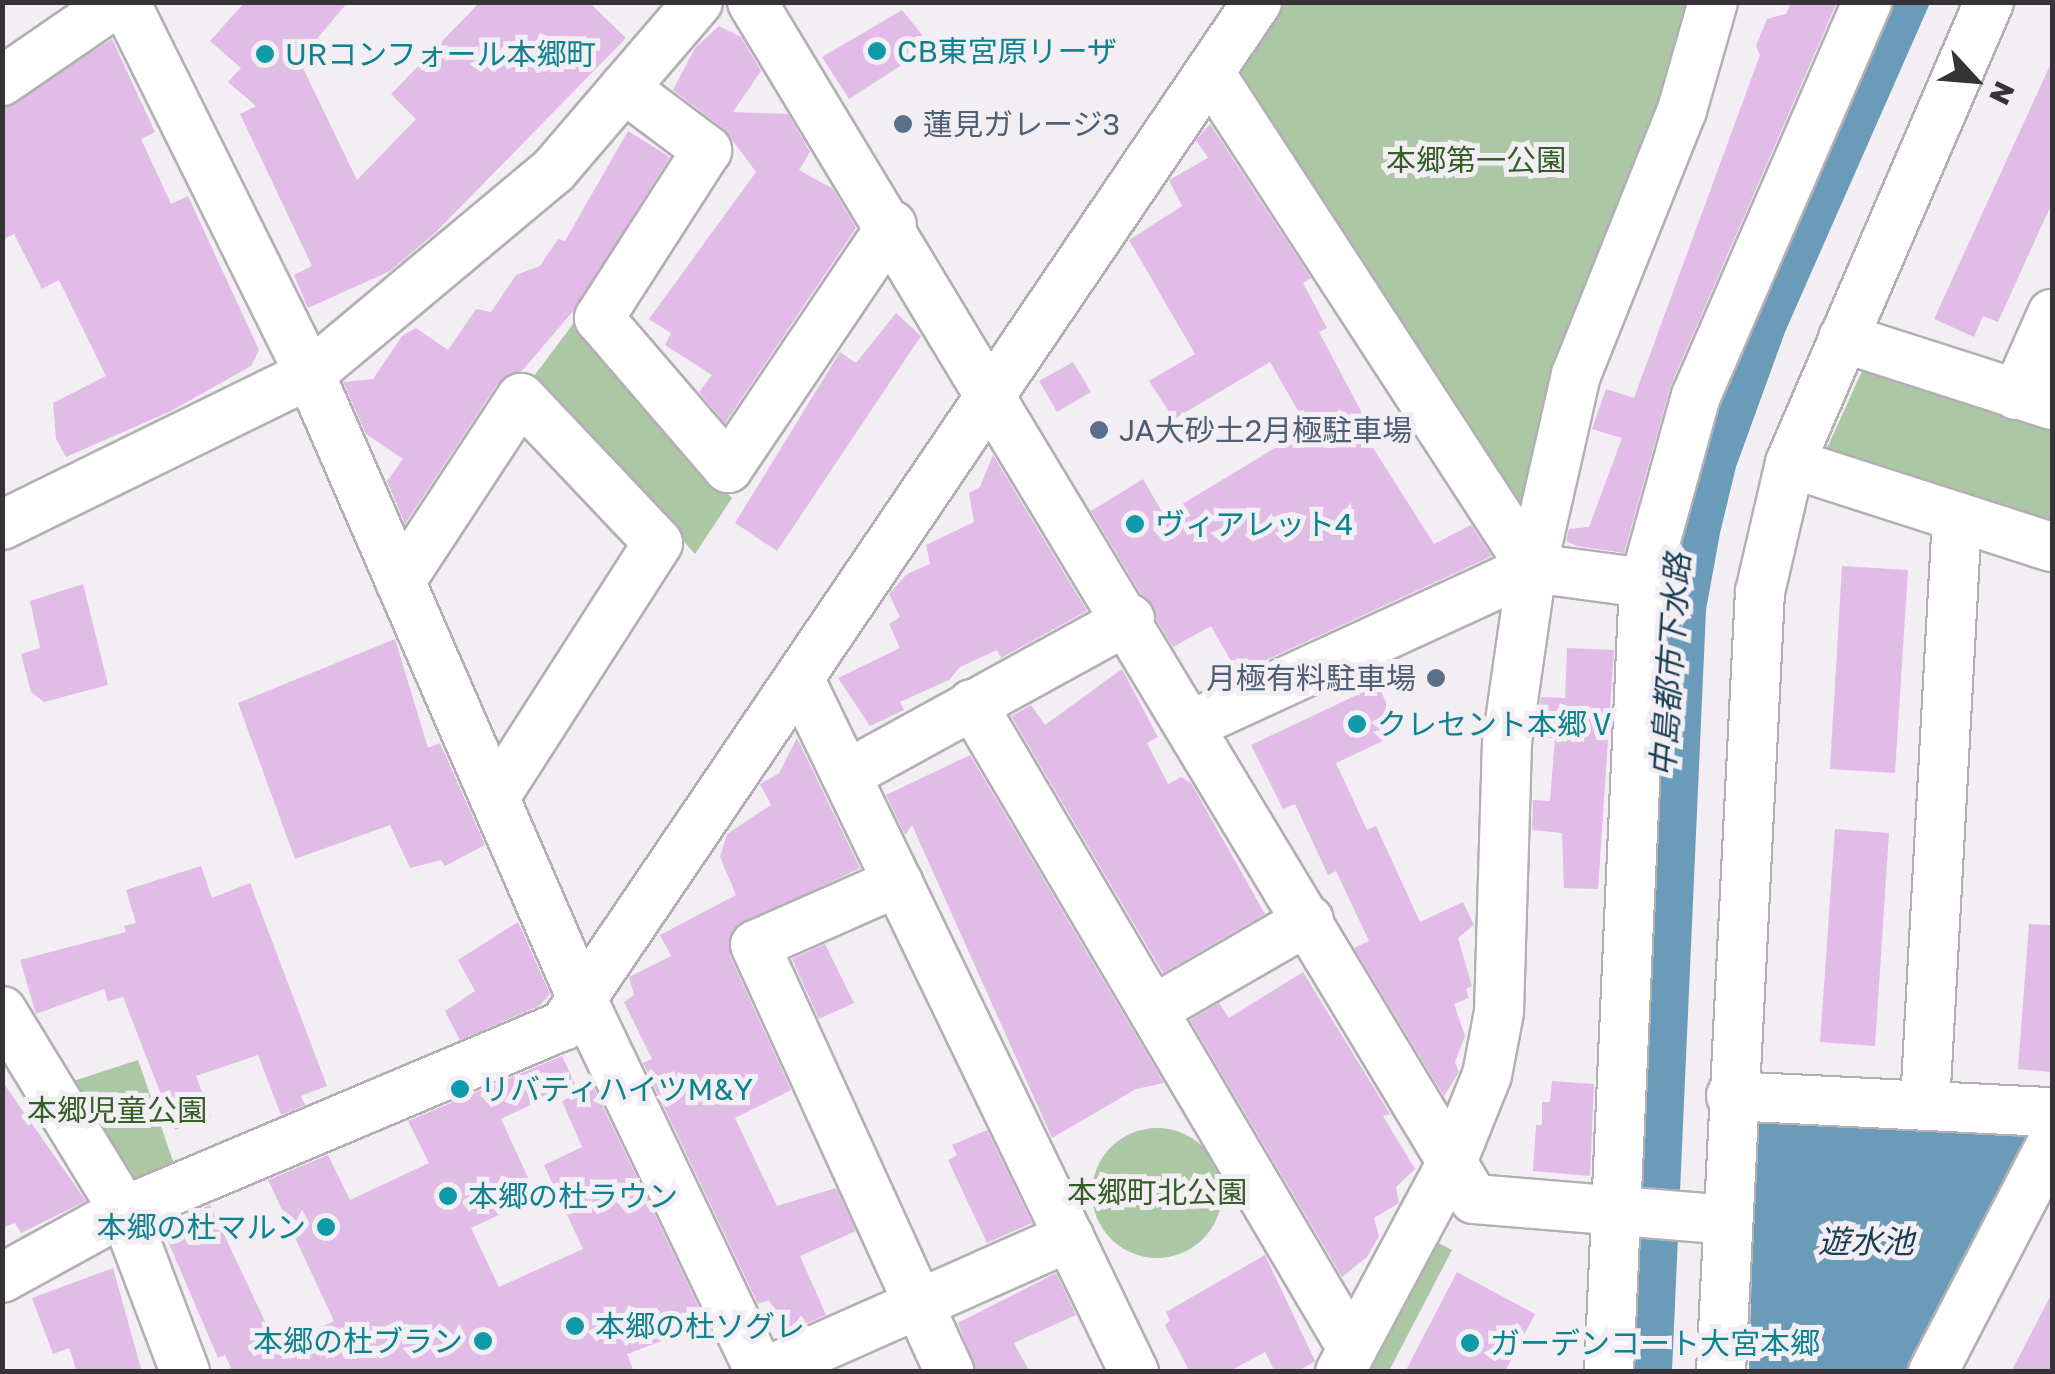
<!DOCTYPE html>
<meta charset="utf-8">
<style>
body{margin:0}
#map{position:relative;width:2055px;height:1374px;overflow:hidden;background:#f3eef4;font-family:"Golos Text","Noto Sans JP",sans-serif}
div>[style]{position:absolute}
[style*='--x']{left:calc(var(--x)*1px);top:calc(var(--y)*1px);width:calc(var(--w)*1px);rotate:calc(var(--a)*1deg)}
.green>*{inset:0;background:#acc7a4}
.round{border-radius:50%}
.water>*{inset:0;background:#6a9bb9}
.building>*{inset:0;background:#e0bce6}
.roads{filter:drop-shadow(2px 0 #b4afb5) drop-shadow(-2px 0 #b4afb5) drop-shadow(0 2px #b4afb5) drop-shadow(0 -2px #b4afb5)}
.minor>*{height:48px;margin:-24px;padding:0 24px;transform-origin:24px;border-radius:24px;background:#fff}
.dots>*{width:28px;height:28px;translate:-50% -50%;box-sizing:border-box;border:5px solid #f3eef4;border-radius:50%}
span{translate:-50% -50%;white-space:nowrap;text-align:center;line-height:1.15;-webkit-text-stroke:10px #f3eef4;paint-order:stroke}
.culture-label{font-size:30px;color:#0d838f}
.left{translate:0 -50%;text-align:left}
.right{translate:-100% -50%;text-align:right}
.service-label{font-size:30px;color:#4e5e75}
.park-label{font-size:30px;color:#335f26}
.water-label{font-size:32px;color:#173f55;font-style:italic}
.frame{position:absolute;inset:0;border:5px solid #353335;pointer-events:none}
.north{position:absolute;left:1925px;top:30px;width:100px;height:100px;-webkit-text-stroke:8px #f3eef4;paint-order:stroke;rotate:116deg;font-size:28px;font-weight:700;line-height:40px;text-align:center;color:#353335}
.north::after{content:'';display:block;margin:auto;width:35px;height:45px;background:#353335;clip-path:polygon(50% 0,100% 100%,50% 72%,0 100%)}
</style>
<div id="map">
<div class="green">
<div style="clip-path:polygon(1280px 3px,1692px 3px,1528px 509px,1513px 519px,1236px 71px)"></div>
<div style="clip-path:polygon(576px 320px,732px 498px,695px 554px,534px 376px)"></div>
<div style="clip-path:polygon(1863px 369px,2052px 425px,2052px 530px,1822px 459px)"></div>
<div style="clip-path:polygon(138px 1060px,175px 1167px,137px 1184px,114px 1177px,61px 1085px)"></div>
<div class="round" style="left:1092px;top:1128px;width:130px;height:130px"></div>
<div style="clip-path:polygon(1429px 1238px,1452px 1250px,1389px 1371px,1360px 1372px)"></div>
</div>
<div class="water">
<div style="clip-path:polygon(1881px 3px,1930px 3px,1785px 332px,1736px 467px,1720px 533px,1706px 610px,1672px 1371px,1620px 1372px,1663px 630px,1679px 510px,1698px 428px)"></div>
<div style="clip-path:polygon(1756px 1122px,2029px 1137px,1924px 1371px,1749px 1372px)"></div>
</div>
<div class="building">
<div style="clip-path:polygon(245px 2px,348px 2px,299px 60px,357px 180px,416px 119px,391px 94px,480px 2px,589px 2px,626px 38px,435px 233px,390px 271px,308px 308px,294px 275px,312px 266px,240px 114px,256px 106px,228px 82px,241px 68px,210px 41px)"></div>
<div style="clip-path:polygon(1791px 2px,1837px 2px,1671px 385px,1624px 553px,1577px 546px,1566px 541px,1569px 529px,1589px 527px,1622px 438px,1592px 429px,1606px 389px,1634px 398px,1760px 55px,1756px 46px,1767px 19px,1786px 14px)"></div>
<div style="clip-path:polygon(902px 10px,931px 46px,849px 99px,822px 57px)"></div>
<div style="clip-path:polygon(719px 26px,741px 37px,761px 71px,733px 112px,788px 114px,810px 152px,799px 170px,833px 189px,856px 228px,725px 423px,699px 392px,712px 375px,665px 345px,671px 333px,649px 319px,756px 172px,724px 129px,673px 90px,695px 48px)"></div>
<div style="clip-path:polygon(112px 39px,155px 132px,141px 139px,171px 204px,188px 196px,259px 350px,251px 366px,171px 411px,66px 457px,56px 439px,53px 403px,106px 376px,59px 280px,42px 289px,14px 234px,2px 240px,2px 108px)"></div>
<div style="clip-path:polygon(2052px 61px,2052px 203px,1998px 322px,1983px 316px,1974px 337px,1934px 319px)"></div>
<div style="clip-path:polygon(1210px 124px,1311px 278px,1303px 283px,1327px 328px,1319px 332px,1370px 428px,1363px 432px,1434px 544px,1471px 525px,1492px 556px,1238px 673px,1211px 626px,1173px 647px,1091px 511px,1143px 479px,1164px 515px,1308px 428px,1270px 362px,1174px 419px,1149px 381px,1195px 354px,1129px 240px,1182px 206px,1169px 180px,1208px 158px,1196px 140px)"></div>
<div style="clip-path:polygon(628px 131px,670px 157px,574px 310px,522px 371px,498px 383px,405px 524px,387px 481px,403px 459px,366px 434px,343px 382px,373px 379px,402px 336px,416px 328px,448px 350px,476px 309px,491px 312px,516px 275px,540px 266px,558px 239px,565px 241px)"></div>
<div style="clip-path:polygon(896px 313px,921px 336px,777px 551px,735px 523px,840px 352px,856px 363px)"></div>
<div style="clip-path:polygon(1073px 362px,1091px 392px,1057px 412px,1039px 381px)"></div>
<div style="clip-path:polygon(993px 455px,1087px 611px,1001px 658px,997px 650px,960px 667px,949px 680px,900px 702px,904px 710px,870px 726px,838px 678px,900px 648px,889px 624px,900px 617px,889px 594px,907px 574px,930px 564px,926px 545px,974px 522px,969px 493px,980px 487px)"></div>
<div style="clip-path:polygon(1842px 566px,1908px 570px,1895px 773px,1830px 769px)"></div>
<div style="clip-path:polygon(83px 584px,108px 685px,44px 702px,31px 692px,21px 654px,40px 648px,30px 601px)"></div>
<div style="clip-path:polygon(395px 639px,428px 748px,440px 743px,485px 845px,445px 866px,441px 860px,410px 868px,390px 825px,295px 859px,238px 703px)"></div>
<div style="clip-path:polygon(1567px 648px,1614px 650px,1598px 889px,1564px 888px,1562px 833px,1532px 830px,1533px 800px,1550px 801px,1555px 738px,1535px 737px,1541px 697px,1565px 698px)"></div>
<div style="clip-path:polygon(1122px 669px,1158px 737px,1147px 743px,1168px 784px,1181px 777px,1191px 783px,1265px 914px,1163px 973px,1011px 716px,1031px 705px,1045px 725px)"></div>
<div style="clip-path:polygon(1378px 685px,1400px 733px,1336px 763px,1367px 830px,1376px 826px,1420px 922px,1463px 902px,1474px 925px,1458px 938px,1472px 986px,1466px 989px,1469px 998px,1454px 1004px,1465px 1036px,1455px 1062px,1459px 1072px,1444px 1096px,1354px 948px,1369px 941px,1336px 871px,1328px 875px,1295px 804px,1283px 809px,1251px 745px)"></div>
<div style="clip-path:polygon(797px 738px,860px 868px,732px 930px,730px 956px,791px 1090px,735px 1118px,777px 1206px,836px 1188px,856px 1231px,800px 1256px,826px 1315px,785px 1333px,769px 1300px,758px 1304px,643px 1063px,652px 1059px,624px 1002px,634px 995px,629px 977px,671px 956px,660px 935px,736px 895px,720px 857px,727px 834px,771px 805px,760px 784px,779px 773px)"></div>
<div style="clip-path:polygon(970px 755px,1164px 1083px,1136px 1089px,1052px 1138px,912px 825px,905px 835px,886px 795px)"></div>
<div style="clip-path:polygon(1835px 829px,1889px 833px,1875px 1046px,1820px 1042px)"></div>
<div style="clip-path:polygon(201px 866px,212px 898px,250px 883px,327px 1086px,301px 1096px,305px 1105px,281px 1115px,258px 1055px,196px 1076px,211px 1116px,175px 1130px,123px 997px,108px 1001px,104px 989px,36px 1014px,20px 960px,126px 932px,124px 926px,136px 923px,126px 890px)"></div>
<div style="clip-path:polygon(518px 922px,550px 994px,539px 1006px,460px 1040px,445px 1011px,475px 991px,458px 960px)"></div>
<div style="clip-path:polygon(2029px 924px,2052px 925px,2052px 1072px,2018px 1069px)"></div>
<div style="clip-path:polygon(825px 944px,854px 1003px,819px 1019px,792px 959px)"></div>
<div style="clip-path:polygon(1303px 972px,1390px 1114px,1383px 1116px,1415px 1169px,1396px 1187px,1399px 1203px,1374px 1218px,1379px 1236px,1367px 1257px,1342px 1277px,1190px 1020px,1219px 1003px,1229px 1018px)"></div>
<div style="clip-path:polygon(562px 1056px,575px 1084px,501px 1119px,537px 1197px,471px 1228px,499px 1287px,583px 1249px,544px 1165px,582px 1147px,562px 1101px,593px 1086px,707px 1324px,627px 1354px,634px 1372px,224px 1372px,231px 1368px,225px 1355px,218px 1358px,161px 1225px,210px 1205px,277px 1347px,334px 1321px,268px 1180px,328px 1155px,350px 1200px,429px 1163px,408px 1121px)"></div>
<div style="clip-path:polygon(2px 1081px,86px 1201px,21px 1233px,15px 1223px,2px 1228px)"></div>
<div style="clip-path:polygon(1552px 1081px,1594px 1084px,1590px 1176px,1533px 1171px,1536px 1125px,1542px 1125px,1542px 1102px,1550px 1102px)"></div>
<div style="clip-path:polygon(987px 1130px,1032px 1223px,987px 1243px,948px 1160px,957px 1155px,952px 1145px)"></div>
<div style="clip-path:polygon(1265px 1255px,1315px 1361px,1297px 1372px,1275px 1372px,1265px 1352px,1228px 1372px,1190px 1372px,1165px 1325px,1170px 1321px,1166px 1312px)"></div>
<div style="clip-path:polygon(113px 1268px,142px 1372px,77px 1372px,69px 1348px,53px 1354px,32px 1298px)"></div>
<div style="clip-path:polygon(1457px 1272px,1535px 1314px,1505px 1372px,1405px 1372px)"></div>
<div style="clip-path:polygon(1056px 1273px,1076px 1315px,1014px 1343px,1030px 1372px,977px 1372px,958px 1323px)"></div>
<div style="clip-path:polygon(2052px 1293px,2052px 1372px,2011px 1372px)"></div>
</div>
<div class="roads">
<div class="minor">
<div style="--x:125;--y:2;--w:415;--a:63.6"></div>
<div style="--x:310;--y:374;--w:682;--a:66.48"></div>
<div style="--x:582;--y:999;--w:413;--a:64.5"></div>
<div style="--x:752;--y:2;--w:1398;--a:58.9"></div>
<div style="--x:1474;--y:1199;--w:255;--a:4.7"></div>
<div style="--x:1210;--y:73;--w:591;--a:56.96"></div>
<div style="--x:2;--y:81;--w:140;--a:-34.5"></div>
<div style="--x:624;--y:88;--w:104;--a:36.8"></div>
<div style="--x:707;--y:150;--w:200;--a:122.7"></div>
<div style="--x:599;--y:318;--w:198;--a:49.3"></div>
<div style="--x:728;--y:468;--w:293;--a:-56"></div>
<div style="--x:1843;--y:338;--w:219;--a:17.8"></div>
<div style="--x:2016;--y:395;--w:89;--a:-66"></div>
<div style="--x:1790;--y:463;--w:275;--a:17.8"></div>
<div style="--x:2;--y:525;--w:343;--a:-26.1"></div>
<div style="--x:310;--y:374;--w:318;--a:-39.9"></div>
<div style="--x:554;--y:170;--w:221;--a:-49.4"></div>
<div style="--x:400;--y:582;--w:220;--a:-56.7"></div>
<div style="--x:521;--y:398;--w:199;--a:46.6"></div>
<div style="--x:658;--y:543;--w:303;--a:122.7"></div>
<div style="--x:799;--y:678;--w:771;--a:64.23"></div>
<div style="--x:972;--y:704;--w:748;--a:59.46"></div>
<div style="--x:1193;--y:724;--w:373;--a:-24.7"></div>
<div style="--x:1532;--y:568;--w:128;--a:7.6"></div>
<div style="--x:846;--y:775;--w:324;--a:-28.8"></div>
<div style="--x:898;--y:882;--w:156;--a:156.2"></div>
<div style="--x:755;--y:945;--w:469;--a:65.5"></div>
<div style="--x:1153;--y:1010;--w:180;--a:-30"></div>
<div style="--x:2;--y:1011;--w:234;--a:58.6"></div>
<div style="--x:124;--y:1211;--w:172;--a:69.2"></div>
<div style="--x:1731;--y:1096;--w:321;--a:2.9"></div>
<div style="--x:1925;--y:1105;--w:589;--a:-86.88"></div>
<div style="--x:2;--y:1278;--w:139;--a:-28.8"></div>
<div style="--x:124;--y:1211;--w:476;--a:-22.9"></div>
<div style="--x:563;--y:1026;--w:1237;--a:-55.87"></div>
<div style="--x:765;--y:1372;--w:333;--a:-23.9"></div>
<div style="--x:1340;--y:1372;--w:238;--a:-61.9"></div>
<div style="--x:1452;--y:1162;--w:94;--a:-68.1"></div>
<div style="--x:1487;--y:1075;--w:64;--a:-79.2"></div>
<div style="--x:1499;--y:1012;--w:270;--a:-88.3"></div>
<div style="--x:1507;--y:742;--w:176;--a:-81.8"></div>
<div style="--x:1532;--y:568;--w:198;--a:-77.2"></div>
<div style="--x:1576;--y:375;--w:285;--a:-68.2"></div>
<div style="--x:1682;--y:110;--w:112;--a:-74"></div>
<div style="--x:1609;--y:1372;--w:790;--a:-87.46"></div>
<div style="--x:1644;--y:583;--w:194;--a:-74.5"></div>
<div style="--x:1696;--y:396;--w:430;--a:-66.5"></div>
<div style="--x:1721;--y:1372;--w:781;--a:-87.14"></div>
<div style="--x:1760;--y:592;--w:132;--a:-76.9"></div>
<div style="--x:1790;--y:463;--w:502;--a:-66.65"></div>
<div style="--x:1933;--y:1372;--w:259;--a:-62.6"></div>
</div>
</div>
<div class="dots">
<div style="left:877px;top:51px;background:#0f9aa8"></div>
<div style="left:265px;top:54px;background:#0f9aa8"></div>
<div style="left:903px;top:124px;background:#5c6f8a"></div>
<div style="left:1099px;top:430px;background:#5c6f8a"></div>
<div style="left:1135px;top:524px;background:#0f9aa8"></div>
<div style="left:1436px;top:678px;background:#5c6f8a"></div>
<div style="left:1357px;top:724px;background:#0f9aa8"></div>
<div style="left:460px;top:1089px;background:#0f9aa8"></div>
<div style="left:448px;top:1196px;background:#0f9aa8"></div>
<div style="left:326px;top:1227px;background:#0f9aa8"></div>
<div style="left:575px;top:1326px;background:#0f9aa8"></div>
<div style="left:483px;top:1341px;background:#0f9aa8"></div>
<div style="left:1470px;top:1343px;background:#0f9aa8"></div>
</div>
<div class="culture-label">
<span class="left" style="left:897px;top:51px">CB東宮原リーザ</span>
<span class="left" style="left:285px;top:54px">URコンフォール本郷町</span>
<span class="left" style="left:1155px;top:524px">ヴィアレット4</span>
<span class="left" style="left:1377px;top:724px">クレセント本郷Ⅴ</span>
<span class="left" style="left:480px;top:1089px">リバティハイツM&amp;Y</span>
<span class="left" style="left:468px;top:1196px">本郷の杜ラウン</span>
<span class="right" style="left:306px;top:1227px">本郷の杜マルン</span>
<span class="left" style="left:595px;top:1326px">本郷の杜ソグレ</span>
<span class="right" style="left:463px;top:1341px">本郷の杜ブラン</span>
<span class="left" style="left:1490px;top:1343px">ガーデンコート大宮本郷</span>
</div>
<div class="service-label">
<span class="left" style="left:923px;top:124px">蓮見ガレージ3</span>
<span class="left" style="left:1119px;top:430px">JA大砂土2月極駐車場</span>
<span class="right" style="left:1416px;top:678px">月極有料駐車場</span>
</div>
<div class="park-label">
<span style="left:1476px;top:160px">本郷第一公園</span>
<span style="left:117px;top:1110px">本郷児童公園</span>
<span style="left:1157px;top:1192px">本郷町北公園</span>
</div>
<div class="water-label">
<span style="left:1670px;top:665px;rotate:-86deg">中島都市下水路</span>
<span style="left:1866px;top:1241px">遊水池</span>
</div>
<div class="frame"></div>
<div class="north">N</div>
</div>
